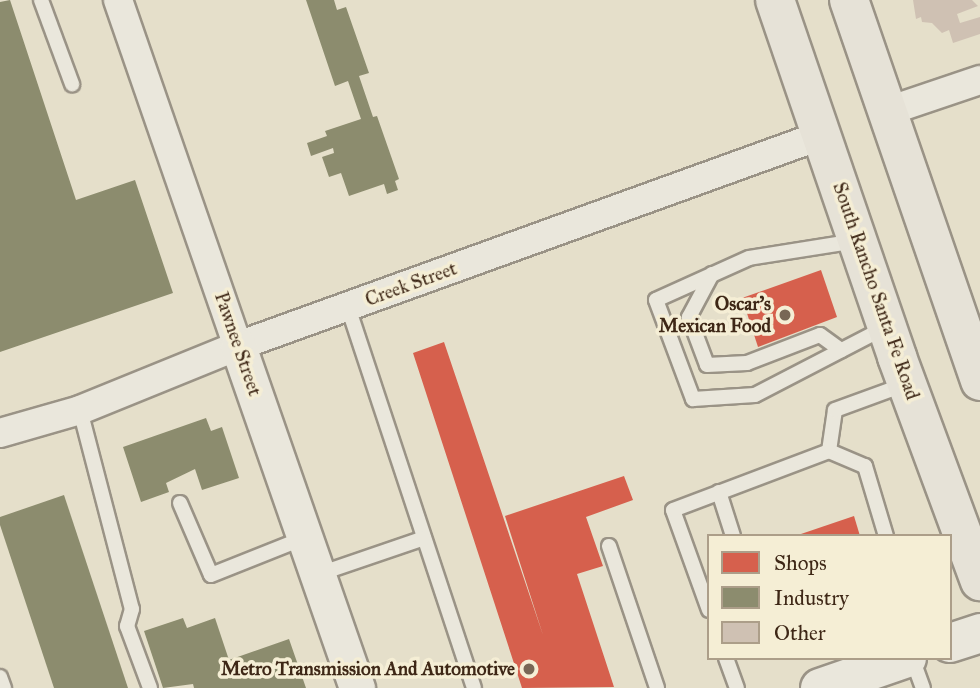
<!DOCTYPE html>
<style>
body{margin:0}
#map{position:relative;width:980px;height:688px;overflow:hidden;background:#e5dfca;font-family:"IM FELL Great Primer",serif}
div>[style]{position:absolute}
[style*='--x']{left:calc(var(--x)*1px);top:calc(var(--y)*1px);width:calc(var(--w)*1px);rotate:calc(var(--a)*1deg)}
.shops>*{inset:0;background:#d6604d}
.industry>*{inset:0;background:#8c8c6e}
.building>*{inset:0;background:#cfc1b3}
.roads{filter:drop-shadow(2px 0 #9a9386) drop-shadow(-2px 0 #9a9386) drop-shadow(0 2px #9a9386) drop-shadow(0 -2px #9a9386)}
.service>*{height:14px;margin:-7px;padding:0 7px;transform-origin:7px;border-radius:7px;background:#eae7dc}
.minor>*{height:28px;margin:-14px;padding:0 14px;transform-origin:14px;border-radius:14px;background:#eae7dc}
.tertiary>*{height:35px;margin:-17.5px;padding:0 17.5px;transform-origin:17.5px;border-radius:17.5px;background:#eae7dc}
.secondary>*{height:38px;margin:-19px;padding:0 19px;transform-origin:19px;border-radius:19px;background:#eae7dc}
.primary>*{height:38px;margin:-19px;padding:0 19px;transform-origin:19px;border-radius:19px;background:#e6e2d7}
.dots>*{width:19px;height:19px;translate:-50% -50%;box-sizing:border-box;border:4px solid #f5eed5;border-radius:50%}
span{translate:-50% -50%;white-space:nowrap;text-align:center;line-height:1.15;-webkit-text-stroke:7px #f5eed5;paint-order:stroke}
.street-label{font-size:19px;color:#3e2716}
.poi-label{font-size:19px;color:#3e2716;font-weight:700}
.right{translate:-100% -50%;text-align:right}
.legend{position:absolute;left:707px;top:534px;width:245px;height:126px;box-sizing:border-box;background:#f5eed5;border:2px solid #ac9e89;margin:0;padding:9px 12px;list-style:none;font-size:21px;color:#3e2716}
.legend li{display:flex;align-items:center;gap:14px;height:35px}
.legend b{width:35px;border:2px solid #ac9e89}
</style>
<div id="map">
<div class="shops">
<div style="clip-path:polygon(821px 270px,837px 317px,758px 347px,742px 298px)"></div>
<div style="clip-path:polygon(444px 342px,543px 635px,505px 516px,624px 476px,633px 500px,586px 517px,603px 566px,577px 574px,614px 687px,522px 688px,413px 353px)"></div>
<div style="clip-path:polygon(854px 516px,860px 536px,798px 536px,798px 535px)"></div>
</div>
<div class="industry">
<div style="clip-path:polygon(10px 0,76px 200px,135px 180px,173px 293px,0 352px,0 2px)"></div>
<div style="clip-path:polygon(306px 0,334px 0,337px 10px,346px 7px,369px 73px,359px 76px,373px 117px,377px 116px,399px 179px,395px 181px,398px 190px,387px 194px,384px 184px,349px 196px,341px 173px,329px 177px,322px 157px,334px 153px,333px 148px,311px 156px,307px 143px,327px 136px,325px 131px,361px 119px,348px 81px,335px 86px)"></div>
<div style="clip-path:polygon(206px 418px,211px 431px,222px 427px,239px 478px,202px 490px,195px 469px,166px 483px,169px 492px,141px 502px,123px 447px)"></div>
<div style="clip-path:polygon(64px 495px,128px 688px,54px 688px,0 525px,0 517px)"></div>
<div style="clip-path:polygon(183px 618px,187px 628px,215px 618px,229px 660px,289px 639px,306px 688px,194px 688px,193px 684px,163px 688px,144px 631px)"></div>
</div>
<div class="building">
<div style="clip-path:polygon(913px 0,972px 0,978px 6px,957px 14px,960px 23px,980px 17px,980px 34px,953px 43px,949px 30px,942px 33px,932px 23px,922px 22px,921px 17px,916px 19px)"></div>
</div>
<div class="roads">
<div class="service">
<div style="--x:41;--y:0;--w:90;--a:69.7"></div>
<div style="--x:856;--y:241;--w:108;--a:171"></div>
<div style="--x:749;--y:258;--w:102;--a:155.7"></div>
<div style="--x:656;--y:300;--w:106;--a:69.5"></div>
<div style="--x:693;--y:399;--w:62;--a:-3.7"></div>
<div style="--x:755;--y:395;--w:148;--a:-27.4"></div>
<div style="--x:712;--y:274;--w:49;--a:118.1"></div>
<div style="--x:689;--y:317;--w:51;--a:69.4"></div>
<div style="--x:707;--y:365;--w:40;--a:-2.9"></div>
<div style="--x:747;--y:363;--w:78;--a:-21"></div>
<div style="--x:820;--y:335;--w:26;--a:36"></div>
<div style="--x:348;--y:307;--w:401;--a:71.7"></div>
<div style="--x:80;--y:410;--w:206;--a:75.4"></div>
<div style="--x:132;--y:609;--w:18;--a:106"></div>
<div style="--x:127;--y:626;--w:66;--a:69.6"></div>
<div style="--x:829;--y:451;--w:39;--a:23"></div>
<div style="--x:865;--y:466;--w:73;--a:73.3"></div>
<div style="--x:719;--y:492;--w:46;--a:72.3"></div>
<div style="--x:180;--y:503;--w:78;--a:66.7"></div>
<div style="--x:211;--y:575;--w:100;--a:-21.7"></div>
<div style="--x:609;--y:546;--w:150;--a:71.3"></div>
<div style="--x:319;--y:574;--w:111;--a:-18.9"></div>
<div style="--x:709;--y:610;--w:106;--a:-109.8"></div>
<div style="--x:673;--y:510;--w:167;--a:-20.7"></div>
<div style="--x:829;--y:451;--w:41;--a:-81.7"></div>
<div style="--x:835;--y:410;--w:76;--a:-20.1"></div>
<div style="--x:726;--y:658;--w:32;--a:70"></div>
<div style="--x:912;--y:658;--w:32;--a:70"></div>
<div style="--x:0;--y:677;--w:12;--a:70"></div>
</div>
<div class="minor">
<div style="--x:118;--y:0;--w:366;--a:70.9"></div>
<div style="--x:888;--y:111;--w:97;--a:-18.6"></div>
<div style="--x:0;--y:433;--w:83;--a:-16"></div>
<div style="--x:80;--y:410;--w:170;--a:-22.1"></div>
<div style="--x:238;--y:346;--w:621;--a:-19.86"></div>
</div>
<div class="tertiary">
<div style="--x:238;--y:346;--w:362;--a:70.8"></div>
</div>
<div class="secondary">
<div style="--x:950;--y:643;--w:32;--a:-18"></div>
<div style="--x:820;--y:688;--w:92;--a:-19"></div>
</div>
<div class="primary">
<div style="--x:775;--y:0;--w:377;--a:71.1"></div>
<div style="--x:897;--y:357;--w:239;--a:69.7"></div>
<div style="--x:849;--y:0;--w:403;--a:71"></div>
</div>
</div>
<div class="dots">
<div style="left:785px;top:315px;background:#786755"></div>
<div style="left:529px;top:669px;background:#786755"></div>
</div>
<div class="street-label">
<span style="left:411px;top:284px;rotate:-20deg">Creek Street</span>
<span style="left:876px;top:291px;rotate:71deg">South Rancho Santa Fe Road</span>
<span style="left:238px;top:344px;rotate:71deg">Pawnee Street</span>
</div>
<div class="poi-label">
<span class="right" style="left:771px;top:315px">Oscar's<br>Mexican Food</span>
<span class="right" style="left:515px;top:669px">Metro Transmission And Automotive</span>
</div>
<ul class="legend">
<li><b style="height:19px;background:#d6604d"></b>Shops</li>
<li><b style="height:19px;background:#8c8c6e"></b>Industry</li>
<li><b style="height:19px;background:#cfc1b3"></b>Other</li>
</ul>
</div>
